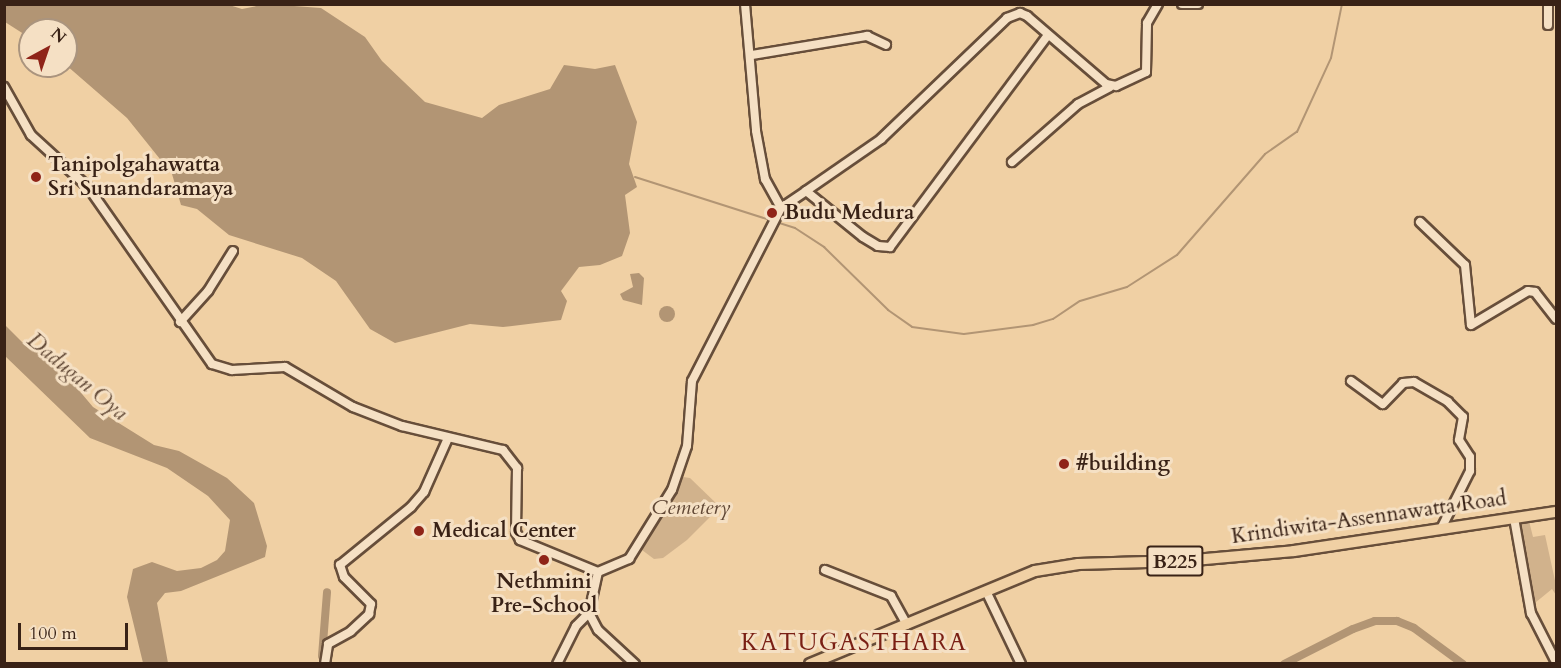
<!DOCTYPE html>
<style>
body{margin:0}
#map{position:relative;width:1561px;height:668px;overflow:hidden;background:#f0d0a4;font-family:Cardo,serif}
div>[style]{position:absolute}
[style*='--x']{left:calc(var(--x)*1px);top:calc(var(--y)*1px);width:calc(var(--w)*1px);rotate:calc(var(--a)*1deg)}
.green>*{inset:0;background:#d1b28c}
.water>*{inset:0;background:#b29574}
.round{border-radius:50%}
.stream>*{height:2px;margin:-1px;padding:0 1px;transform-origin:1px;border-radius:1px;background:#b29574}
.canal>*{height:8px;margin:-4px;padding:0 4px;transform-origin:4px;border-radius:4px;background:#b29574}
.roads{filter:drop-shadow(2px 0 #674e3a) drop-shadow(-2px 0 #674e3a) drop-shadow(0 2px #674e3a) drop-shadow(0 -2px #674e3a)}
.minor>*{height:8px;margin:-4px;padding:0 4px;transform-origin:4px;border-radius:4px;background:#f5e0c4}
.major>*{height:10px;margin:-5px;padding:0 5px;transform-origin:5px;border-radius:5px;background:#f0d0a4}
.dots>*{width:16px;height:16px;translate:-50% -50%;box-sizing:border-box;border:3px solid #f5e0c4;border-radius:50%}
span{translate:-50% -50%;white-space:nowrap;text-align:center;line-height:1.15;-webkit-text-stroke:6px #f5e0c4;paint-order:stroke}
.shield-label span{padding:2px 4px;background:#f5e0c4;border:2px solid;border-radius:4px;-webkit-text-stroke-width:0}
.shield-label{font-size:20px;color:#392216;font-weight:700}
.poi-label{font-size:21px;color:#392216;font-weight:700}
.left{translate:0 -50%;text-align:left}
.park-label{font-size:21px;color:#5f4634;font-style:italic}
.street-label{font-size:21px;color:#392216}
.water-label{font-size:22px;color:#5d4432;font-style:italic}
.quarter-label{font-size:24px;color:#7a1f14;letter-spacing:1.5px}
.frame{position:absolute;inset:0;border:6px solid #392216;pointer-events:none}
.north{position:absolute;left:18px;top:18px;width:60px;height:60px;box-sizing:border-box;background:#f5e0c4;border:2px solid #aa947e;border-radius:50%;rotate:40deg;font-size:16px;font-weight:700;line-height:24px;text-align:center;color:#392216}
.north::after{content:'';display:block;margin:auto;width:21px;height:27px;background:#8f2418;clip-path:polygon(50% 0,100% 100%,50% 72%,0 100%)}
.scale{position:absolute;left:18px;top:623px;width:110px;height:27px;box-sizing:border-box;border:3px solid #392216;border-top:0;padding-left:8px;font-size:18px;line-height:21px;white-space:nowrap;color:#392216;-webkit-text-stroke:4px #f5e0c4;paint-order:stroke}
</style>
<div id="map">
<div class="green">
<div style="clip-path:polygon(683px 477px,690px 478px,720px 507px,687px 540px,663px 558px,654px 559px,642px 550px)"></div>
<div style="clip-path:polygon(1528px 517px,1533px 537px,1545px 535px,1556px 585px,1556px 595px,1552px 589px,1530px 607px,1514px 518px)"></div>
</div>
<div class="water">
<div style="clip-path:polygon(226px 4px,242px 9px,267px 4px,321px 8px,365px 37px,382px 61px,425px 102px,482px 118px,499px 105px,550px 89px,564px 65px,595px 69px,615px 65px,637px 122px,629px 164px,637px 187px,625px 195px,630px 233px,622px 256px,600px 265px,579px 267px,561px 291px,567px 301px,561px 320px,503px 327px,470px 324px,395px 343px,370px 329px,336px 281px,302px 258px,229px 235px,197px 209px,181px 205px,172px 174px,127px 118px,66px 65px,66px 30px,30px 30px,30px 38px,5px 22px,5px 5px)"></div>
<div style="clip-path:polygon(639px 273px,644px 278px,642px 305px,623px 300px,620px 294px,633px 287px,630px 274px)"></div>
<div class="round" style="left:659px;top:306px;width:16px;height:16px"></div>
<div style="clip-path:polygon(4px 324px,22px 342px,55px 362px,93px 407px,154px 445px,179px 451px,227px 478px,254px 503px,267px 546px,265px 557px,181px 591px,165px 593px,157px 603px,168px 663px,143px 663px,127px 597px,133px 569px,152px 562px,177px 571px,201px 568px,217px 560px,225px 551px,230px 520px,208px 496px,167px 468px,90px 438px,5px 356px)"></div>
</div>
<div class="stream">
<div style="--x:635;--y:177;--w:168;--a:17.7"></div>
<div style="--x:795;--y:228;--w:35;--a:33"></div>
<div style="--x:824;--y:247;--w:90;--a:44.5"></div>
<div style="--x:888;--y:310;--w:29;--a:35"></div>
<div style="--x:912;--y:327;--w:52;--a:7.7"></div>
<div style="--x:964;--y:334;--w:70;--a:-7.4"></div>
<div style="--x:1033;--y:325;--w:21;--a:-17"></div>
<div style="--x:1053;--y:319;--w:32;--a:-34"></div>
<div style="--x:1080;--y:301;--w:49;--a:-16.6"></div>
<div style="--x:1127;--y:287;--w:59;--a:-32.6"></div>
<div style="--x:1177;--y:255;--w:134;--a:-48.9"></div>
<div style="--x:1265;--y:154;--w:39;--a:-35"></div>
<div style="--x:1297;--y:132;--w:81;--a:-65.3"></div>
<div style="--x:1331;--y:58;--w:55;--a:-78.5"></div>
</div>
<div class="canal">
<div style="--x:322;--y:656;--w:64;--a:-85.5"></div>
<div style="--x:1284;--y:664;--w:77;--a:-26.9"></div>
<div style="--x:1353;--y:629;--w:23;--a:-20"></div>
<div style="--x:1375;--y:621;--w:22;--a:0"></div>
<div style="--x:1397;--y:621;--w:18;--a:22"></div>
<div style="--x:1414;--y:628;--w:61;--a:36.3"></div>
</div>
<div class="roads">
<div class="minor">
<div style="--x:745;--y:4;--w:127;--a:85"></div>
<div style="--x:756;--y:131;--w:49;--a:79.4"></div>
<div style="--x:765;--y:179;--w:33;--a:61"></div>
<div style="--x:1182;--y:4;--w:16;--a:0"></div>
<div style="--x:1548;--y:4;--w:21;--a:90"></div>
<div style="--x:752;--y:55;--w:117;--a:-9.4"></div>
<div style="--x:867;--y:36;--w:21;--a:25"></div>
<div style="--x:4;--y:87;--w:55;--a:60.6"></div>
<div style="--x:31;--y:135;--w:77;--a:42.4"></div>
<div style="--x:88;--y:187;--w:216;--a:55"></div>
<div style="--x:212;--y:364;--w:21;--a:17"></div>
<div style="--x:232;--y:370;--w:53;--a:-3.2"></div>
<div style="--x:285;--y:367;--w:79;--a:30.5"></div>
<div style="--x:353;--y:407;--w:53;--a:21.2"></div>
<div style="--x:402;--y:426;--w:104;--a:13.4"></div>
<div style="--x:503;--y:450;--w:23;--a:52"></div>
<div style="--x:517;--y:468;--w:64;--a:90.9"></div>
<div style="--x:516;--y:532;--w:9;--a:63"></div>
<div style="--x:520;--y:540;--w:84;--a:22.3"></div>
<div style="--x:1012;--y:162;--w:88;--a:-41.3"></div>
<div style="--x:1078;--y:104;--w:36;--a:-28"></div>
<div style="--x:806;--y:191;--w:91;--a:-34.7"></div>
<div style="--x:881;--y:139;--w:175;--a:-43.8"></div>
<div style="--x:1007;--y:18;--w:14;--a:-21"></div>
<div style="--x:1020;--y:13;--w:8;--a:23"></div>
<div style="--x:1027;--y:16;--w:104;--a:40.7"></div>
<div style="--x:1106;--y:84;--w:10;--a:11"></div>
<div style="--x:1116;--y:86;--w:33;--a:-25"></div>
<div style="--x:1146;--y:72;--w:49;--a:-88.8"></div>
<div style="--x:1147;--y:23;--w:22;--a:-60"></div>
<div style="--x:1420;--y:222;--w:62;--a:43.7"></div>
<div style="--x:1465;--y:265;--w:60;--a:84.3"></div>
<div style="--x:1471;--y:325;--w:66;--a:-30.8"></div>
<div style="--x:1528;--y:291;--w:7;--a:8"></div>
<div style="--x:1535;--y:292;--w:34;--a:52"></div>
<div style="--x:180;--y:322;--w:42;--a:-47.9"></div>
<div style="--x:208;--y:291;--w:47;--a:-58"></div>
<div style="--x:1351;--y:381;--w:39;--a:36"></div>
<div style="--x:1383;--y:404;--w:29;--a:-46"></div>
<div style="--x:1403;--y:383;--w:11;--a:-5"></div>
<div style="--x:1414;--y:382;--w:39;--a:30"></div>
<div style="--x:1448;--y:402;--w:21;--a:45"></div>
<div style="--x:1463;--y:417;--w:23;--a:100"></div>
<div style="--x:1459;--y:440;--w:20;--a:57"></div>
<div style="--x:1470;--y:457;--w:14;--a:90"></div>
<div style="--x:1470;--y:471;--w:63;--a:116.6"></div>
<div style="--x:1514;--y:518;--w:97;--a:79.9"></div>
<div style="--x:1531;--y:613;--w:55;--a:63"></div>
<div style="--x:825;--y:570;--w:71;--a:21.5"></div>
<div style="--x:891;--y:596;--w:33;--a:61"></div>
<div style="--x:598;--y:572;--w:34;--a:-23"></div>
<div style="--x:629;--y:559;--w:81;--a:-58.1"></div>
<div style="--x:672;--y:490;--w:46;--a:-71.2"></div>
<div style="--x:687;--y:446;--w:65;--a:-85.6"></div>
<div style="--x:692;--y:381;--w:195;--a:-62.8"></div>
<div style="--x:781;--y:208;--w:30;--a:-34"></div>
<div style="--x:806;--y:191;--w:73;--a:38.9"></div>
<div style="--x:863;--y:237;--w:17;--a:31"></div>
<div style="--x:878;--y:246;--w:12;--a:5"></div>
<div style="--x:890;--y:247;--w:263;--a:-53.3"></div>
<div style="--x:598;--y:572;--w:42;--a:102.4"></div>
<div style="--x:589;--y:613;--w:19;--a:62"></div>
<div style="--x:598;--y:630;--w:50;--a:42.6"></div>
<div style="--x:986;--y:591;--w:81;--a:64.4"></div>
<div style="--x:325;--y:664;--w:20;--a:-81"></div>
<div style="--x:328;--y:644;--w:26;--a:-29"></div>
<div style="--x:351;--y:631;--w:25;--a:-43"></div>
<div style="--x:369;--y:614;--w:10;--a:-79"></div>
<div style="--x:371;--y:604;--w:38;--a:-135"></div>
<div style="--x:344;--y:577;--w:13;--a:-108"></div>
<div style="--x:340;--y:565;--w:92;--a:-39.2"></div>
<div style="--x:411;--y:507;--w:20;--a:-49"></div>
<div style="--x:424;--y:492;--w:59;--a:-66"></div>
<div style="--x:557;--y:664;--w:42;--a:-63.4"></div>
<div style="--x:576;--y:626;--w:18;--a:-45"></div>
</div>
<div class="major">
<div style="--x:810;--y:664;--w:243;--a:-22.5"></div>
<div style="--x:1035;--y:571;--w:44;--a:-9.2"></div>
<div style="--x:1078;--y:564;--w:105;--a:-1.6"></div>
<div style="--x:1183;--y:561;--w:111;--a:-5.1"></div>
<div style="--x:1294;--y:551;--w:265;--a:-8.5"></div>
</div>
</div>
<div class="dots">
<div style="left:36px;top:177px;background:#8f2418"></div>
<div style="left:772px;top:213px;background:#8f2418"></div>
<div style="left:1064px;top:464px;background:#8f2418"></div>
<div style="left:419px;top:531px;background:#8f2418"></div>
<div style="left:544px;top:560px;background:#8f2418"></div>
</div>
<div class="shield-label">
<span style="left:1175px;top:561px">B225</span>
</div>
<div class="poi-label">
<span class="left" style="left:48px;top:177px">Tanipolgahawatta<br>Sri Sunandaramaya</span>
<span class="left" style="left:784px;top:213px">Budu Medura</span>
<span class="left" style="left:1076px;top:464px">#building</span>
<span class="left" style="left:432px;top:531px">Medical Center</span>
<span style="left:544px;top:594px">Nethmini<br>Pre-School</span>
</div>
<div class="park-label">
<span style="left:691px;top:508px">Cemetery</span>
</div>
<div class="street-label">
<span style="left:1369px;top:518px;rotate:-8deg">Krindiwita-Assennawatta Road</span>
</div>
<div class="water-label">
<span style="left:77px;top:377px;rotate:40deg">Dadugan Oya</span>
</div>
<div class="quarter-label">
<span style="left:854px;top:643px">KATUGASTHARA</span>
</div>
<div class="frame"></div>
<div class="north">N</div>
<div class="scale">100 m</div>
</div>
